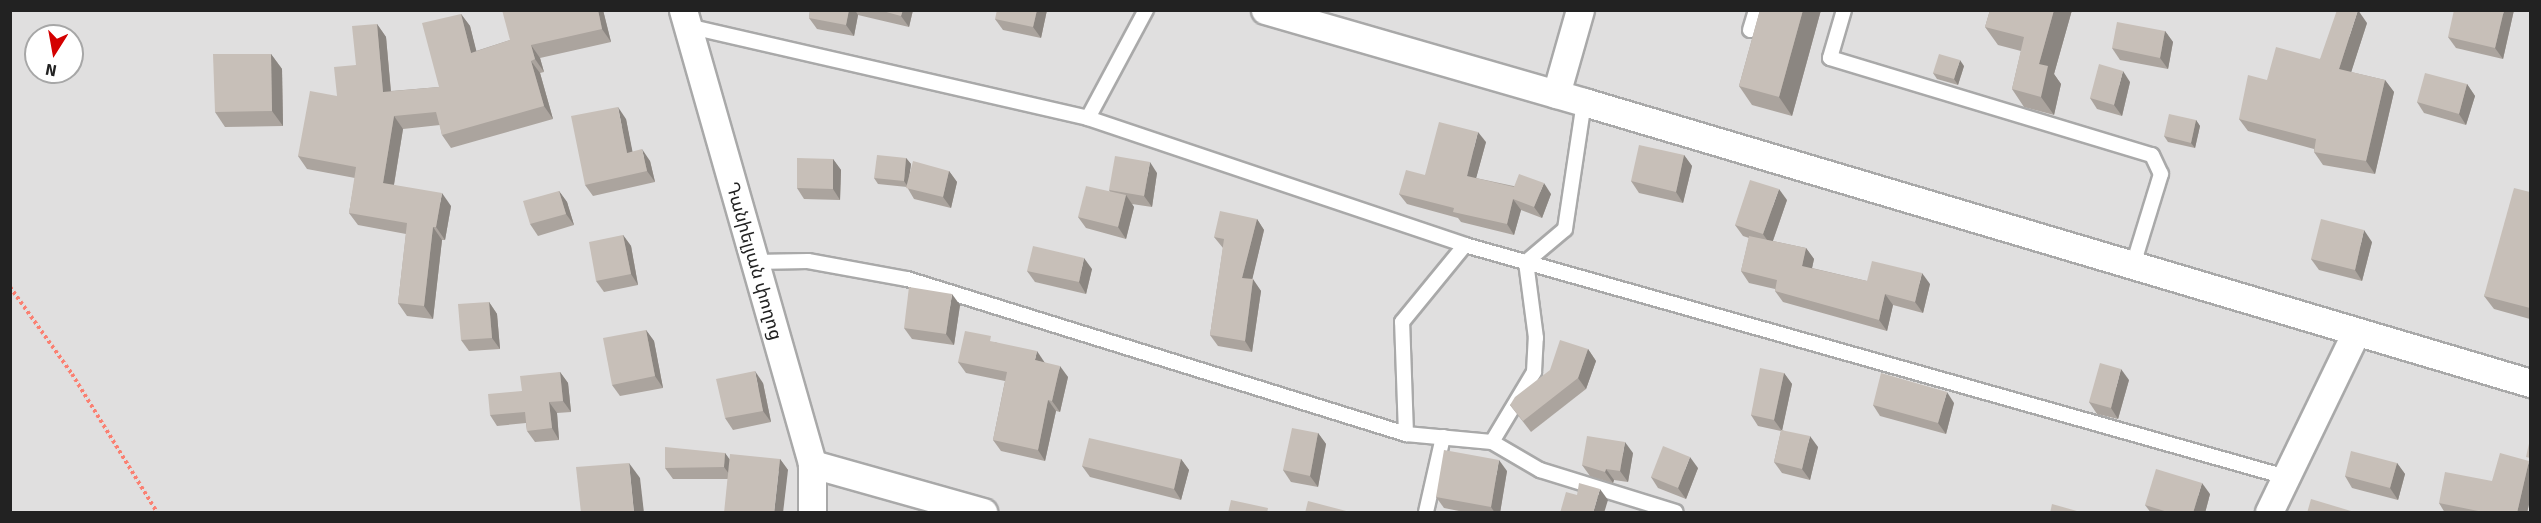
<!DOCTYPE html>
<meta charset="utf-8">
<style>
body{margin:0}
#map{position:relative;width:2541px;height:523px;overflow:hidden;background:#f2efe9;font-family:Signika,"Noto Sans Armenian",sans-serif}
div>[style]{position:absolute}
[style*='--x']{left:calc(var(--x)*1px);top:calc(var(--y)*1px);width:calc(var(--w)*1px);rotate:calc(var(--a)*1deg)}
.residential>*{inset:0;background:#e0dfdf}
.path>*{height:4px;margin-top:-2px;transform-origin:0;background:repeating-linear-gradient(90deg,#fa8072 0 3px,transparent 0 6px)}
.roads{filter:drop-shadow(2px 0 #a9a9a9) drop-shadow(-2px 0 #a9a9a9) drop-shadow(0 2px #a9a9a9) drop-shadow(0 -2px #a9a9a9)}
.service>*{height:14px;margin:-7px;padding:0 7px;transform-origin:7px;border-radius:7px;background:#fff}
.minor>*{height:27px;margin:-13.5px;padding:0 13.5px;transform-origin:13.5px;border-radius:13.5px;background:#fff}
.wall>*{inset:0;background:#aba49e}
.shaded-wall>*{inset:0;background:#8b8681}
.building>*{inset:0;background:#c7bfb8}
span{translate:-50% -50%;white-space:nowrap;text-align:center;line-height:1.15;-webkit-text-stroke:4.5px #fff;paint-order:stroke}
.street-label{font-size:18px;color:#222}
.frame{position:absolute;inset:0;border:12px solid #222;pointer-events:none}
.north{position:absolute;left:24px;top:24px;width:60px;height:60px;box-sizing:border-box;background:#fff;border:2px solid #a7a7a7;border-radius:50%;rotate:191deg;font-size:16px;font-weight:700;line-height:24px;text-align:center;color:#222}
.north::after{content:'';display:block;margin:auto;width:21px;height:27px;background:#d40000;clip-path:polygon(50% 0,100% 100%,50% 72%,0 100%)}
</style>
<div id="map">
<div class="residential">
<div style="clip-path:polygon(evenodd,11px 11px,2530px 11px,2530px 512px,11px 512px,11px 11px,36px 36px,72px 36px,72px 72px,36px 72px,36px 36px)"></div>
</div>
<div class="path">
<div style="--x:10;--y:287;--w:107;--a:54.5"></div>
<div style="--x:72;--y:374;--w:162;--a:58.4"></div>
</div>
<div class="roads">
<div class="service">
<div style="--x:1844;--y:10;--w:50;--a:106.3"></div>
<div style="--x:1830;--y:58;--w:336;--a:16.8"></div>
<div style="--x:2152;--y:155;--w:21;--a:65"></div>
<div style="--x:2161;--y:174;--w:95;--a:107.1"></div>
<div style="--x:687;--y:26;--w:411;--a:12.9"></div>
<div style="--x:1088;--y:118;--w:398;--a:18.6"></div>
<div style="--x:1465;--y:245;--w:853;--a:15.78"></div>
<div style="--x:1750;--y:30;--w:21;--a:-73"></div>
<div style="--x:1088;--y:118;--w:123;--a:-61.8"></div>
<div style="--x:754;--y:262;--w:54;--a:-1.1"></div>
<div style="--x:808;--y:261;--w:101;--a:10.3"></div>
<div style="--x:907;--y:279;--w:523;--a:17.26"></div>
<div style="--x:1406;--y:434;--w:86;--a:5.3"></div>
<div style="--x:1492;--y:442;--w:56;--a:30.3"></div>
<div style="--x:1540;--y:470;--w:142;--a:17.2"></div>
<div style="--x:1406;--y:434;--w:112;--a:-92"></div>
<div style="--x:1402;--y:322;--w:99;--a:-50.7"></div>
<div style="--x:1492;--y:442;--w:82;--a:-59"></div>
<div style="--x:1534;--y:372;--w:34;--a:-87"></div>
<div style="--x:1536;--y:338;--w:77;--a:-97.5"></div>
<div style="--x:1526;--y:262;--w:51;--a:-40.2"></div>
<div style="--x:1565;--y:229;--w:128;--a:-81.5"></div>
<div style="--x:1426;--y:512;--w:77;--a:-77.2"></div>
</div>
<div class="minor">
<div style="--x:683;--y:10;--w:472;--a:74.1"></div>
<div style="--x:812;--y:464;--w:48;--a:90"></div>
<div style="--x:1265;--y:10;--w:332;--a:16.1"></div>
<div style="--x:1584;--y:102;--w:987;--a:16.54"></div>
<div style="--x:1556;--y:94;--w:87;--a:-74.1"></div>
<div style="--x:812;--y:464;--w:178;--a:15.7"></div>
<div style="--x:2269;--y:512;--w:200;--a:-64.2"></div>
</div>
</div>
<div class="wall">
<div style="clip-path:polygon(603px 10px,611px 42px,540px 58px,544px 72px,540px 73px,553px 119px,451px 148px,442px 135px,440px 125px,403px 129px,394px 185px,451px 206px,445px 240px,442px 240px,433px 319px,407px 316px,398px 303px,406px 234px,358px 225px,349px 213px,355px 178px,307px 169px,298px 156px,337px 96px,356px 65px,377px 24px,386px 37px,391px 91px,439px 87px,461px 14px,470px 26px,476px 51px)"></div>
<div style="clip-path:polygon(810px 10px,913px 10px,909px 27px,858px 15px,854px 36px,817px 29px,809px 18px)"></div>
<div style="clip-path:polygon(1047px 10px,1041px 38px,1003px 30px,995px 19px)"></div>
<div style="clip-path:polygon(1760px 10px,1821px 10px,1792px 116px,1752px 105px,1739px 86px)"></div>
<div style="clip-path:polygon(1990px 10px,2072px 10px,2054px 74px,2061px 84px,2054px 115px,2024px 107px,2012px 89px,2021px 51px,1998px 45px,1985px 27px)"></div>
<div style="clip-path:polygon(2514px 10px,2503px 59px,2456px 48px,2448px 37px)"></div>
<div style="clip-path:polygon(2367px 23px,2351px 72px,2385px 80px,2394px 92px,2375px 174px,2323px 165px,2314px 152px,2314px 149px,2248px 131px,2239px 119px,2267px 80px,2320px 59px)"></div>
<div style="clip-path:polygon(2165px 31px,2173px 42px,2168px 69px,2120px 60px,2112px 48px)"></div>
<div style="clip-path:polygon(271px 54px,282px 69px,283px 126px,225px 127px,215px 112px)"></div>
<div style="clip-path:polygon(1964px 66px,1958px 85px,1937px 79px,1933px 73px)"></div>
<div style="clip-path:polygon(2130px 82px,2122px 116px,2097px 109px,2090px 98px)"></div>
<div style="clip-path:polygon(2467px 84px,2475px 96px,2466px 125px,2424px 113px,2417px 102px)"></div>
<div style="clip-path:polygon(626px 119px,632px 152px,650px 161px,655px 182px,593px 196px,585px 185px)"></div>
<div style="clip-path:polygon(2196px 120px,2200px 126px,2195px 148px,2168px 142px,2164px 136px)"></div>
<div style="clip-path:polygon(1486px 142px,1476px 178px,1551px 194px,1542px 218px,1521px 210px,1514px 235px,1461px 222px,1458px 218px,1407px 204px,1399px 194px,1425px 175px)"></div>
<div style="clip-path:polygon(1684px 155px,1692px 166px,1683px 203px,1639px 193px,1631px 181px)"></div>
<div style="clip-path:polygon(906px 158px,911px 164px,909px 176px,949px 171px,957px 182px,951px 208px,914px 199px,907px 187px,878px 184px,874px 178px)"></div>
<div style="clip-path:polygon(833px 159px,841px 170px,840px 200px,804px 199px,797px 188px)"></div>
<div style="clip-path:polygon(1157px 173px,1152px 207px,1132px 204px,1134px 207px,1126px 239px,1086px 228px,1078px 217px,1110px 192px,1109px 190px)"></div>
<div style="clip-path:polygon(559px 191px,567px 202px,574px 225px,538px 236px,530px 224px)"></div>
<div style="clip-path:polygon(2530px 192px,2530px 319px,2494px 309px,2484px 296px)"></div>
<div style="clip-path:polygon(1787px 200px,1773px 241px,1806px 248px,1814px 259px,1812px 268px,1867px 281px,1930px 284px,1923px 313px,1893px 305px,1887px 331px,1783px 302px,1775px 291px,1775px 289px,1749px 283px,1741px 271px,1749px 238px,1743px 236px,1735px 225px)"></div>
<div style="clip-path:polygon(1257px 219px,1264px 230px,1252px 279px,1261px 291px,1252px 352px,1218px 346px,1210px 335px,1223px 248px,1214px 237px)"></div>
<div style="clip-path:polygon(623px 235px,631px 246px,638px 285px,604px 292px,596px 281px)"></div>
<div style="clip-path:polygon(2372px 242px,2362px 281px,2319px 270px,2311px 259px)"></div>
<div style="clip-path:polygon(1092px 269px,1086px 294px,1035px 282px,1027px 271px)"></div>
<div style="clip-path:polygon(489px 302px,497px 314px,500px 349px,469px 351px,461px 340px)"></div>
<div style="clip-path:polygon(960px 305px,954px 345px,912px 339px,904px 328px)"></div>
<div style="clip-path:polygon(646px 330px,654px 341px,663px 388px,620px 396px,612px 385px)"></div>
<div style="clip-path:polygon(995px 342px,1044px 362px,1068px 377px,1060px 412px,1056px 411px,1045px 461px,1001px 451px,993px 440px,1005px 381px,966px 373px,958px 362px)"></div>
<div style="clip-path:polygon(1588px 349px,1596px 361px,1586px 389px,1531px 432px,1510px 405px)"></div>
<div style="clip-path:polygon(560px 372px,568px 383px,571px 412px,557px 413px,559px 440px,535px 442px,527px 431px,526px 423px,497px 426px,490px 415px,522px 391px)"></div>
<div style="clip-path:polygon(1784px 373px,1792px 384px,1782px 430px,1818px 447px,1810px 480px,1782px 473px,1774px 462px,1781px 431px,1758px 426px,1751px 415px)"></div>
<div style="clip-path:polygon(2129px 380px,2118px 419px,2097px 414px,2089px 402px)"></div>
<div style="clip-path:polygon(763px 383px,771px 422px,733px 430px,725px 418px)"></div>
<div style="clip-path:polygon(1954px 403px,1946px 434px,1880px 416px,1873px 405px)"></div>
<div style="clip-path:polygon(1318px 433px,1326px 444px,1318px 487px,1291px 482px,1283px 470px)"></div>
<div style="clip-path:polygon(725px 453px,729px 459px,780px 459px,788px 470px,727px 479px,673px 479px,665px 468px)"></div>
<div style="clip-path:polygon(1633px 453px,1628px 482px,1614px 480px,1613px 483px,1590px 476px,1582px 465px)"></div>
<div style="clip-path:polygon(1181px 459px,1189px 470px,1181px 500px,1090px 477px,1082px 466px)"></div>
<div style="clip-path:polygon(2397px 463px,2405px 474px,2398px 500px,2352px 488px,2345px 476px)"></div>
<div style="clip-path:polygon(2530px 464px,2530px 500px,2527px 513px,2445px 513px,2439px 503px,2492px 481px)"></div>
<div style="clip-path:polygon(1698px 468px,1686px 499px,1658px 488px,1651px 477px)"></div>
<div style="clip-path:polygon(1507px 471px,1500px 513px,1469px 513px,1444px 508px,1436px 497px)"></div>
<div style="clip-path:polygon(2210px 494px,2205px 513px,2151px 513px,2145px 505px)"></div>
</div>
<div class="shaded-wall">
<div style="clip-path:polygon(598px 10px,603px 10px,611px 42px,602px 29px)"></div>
<div style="clip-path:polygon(849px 10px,855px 10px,858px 15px,854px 36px,846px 25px)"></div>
<div style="clip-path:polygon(903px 10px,913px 10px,909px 27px,901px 16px)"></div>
<div style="clip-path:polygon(1037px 10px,1047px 10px,1041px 38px,1033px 27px)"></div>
<div style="clip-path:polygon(1803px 10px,1821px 10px,1792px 116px,1779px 97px)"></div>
<div style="clip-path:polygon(2054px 10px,2072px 10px,2054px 74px,2061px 84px,2054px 115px,2041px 97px,2039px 64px)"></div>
<div style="clip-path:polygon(2358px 10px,2367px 23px,2348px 82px,2339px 69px)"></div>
<div style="clip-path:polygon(2504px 10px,2514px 10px,2503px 59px,2495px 48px)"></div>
<div style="clip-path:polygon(461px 14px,470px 26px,480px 65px,471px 53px)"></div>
<div style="clip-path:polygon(377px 24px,386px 37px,392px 105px,383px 92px)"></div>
<div style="clip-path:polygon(2165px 31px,2173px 42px,2168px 69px,2160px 58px)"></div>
<div style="clip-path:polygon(531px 45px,540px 58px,544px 72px,535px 59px)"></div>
<div style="clip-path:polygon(271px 54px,282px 69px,283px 126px,272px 111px)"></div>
<div style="clip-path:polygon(1960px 60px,1964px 66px,1958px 85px,1954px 79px)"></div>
<div style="clip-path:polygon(531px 61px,540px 73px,553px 119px,544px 106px)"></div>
<div style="clip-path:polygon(2123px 71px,2130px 82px,2122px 116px,2114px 105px)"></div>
<div style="clip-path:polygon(2385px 80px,2394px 92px,2375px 174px,2366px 161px)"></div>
<div style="clip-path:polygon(2467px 84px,2475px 96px,2466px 125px,2459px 114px)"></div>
<div style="clip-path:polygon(618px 107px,626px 119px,635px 164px,627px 153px)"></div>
<div style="clip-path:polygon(394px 116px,403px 129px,392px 196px,383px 183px)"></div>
<div style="clip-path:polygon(2196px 120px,2200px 126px,2195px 148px,2191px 143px)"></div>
<div style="clip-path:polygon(1478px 132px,1486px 142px,1474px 186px,1467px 176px)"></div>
<div style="clip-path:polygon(642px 149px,650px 161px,655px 182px,647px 171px)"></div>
<div style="clip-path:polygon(1684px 155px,1692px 166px,1683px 203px,1676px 192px)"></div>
<div style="clip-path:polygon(906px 158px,911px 164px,908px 187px,904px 181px)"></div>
<div style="clip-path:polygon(833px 159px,841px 170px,840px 200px,833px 189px)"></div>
<div style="clip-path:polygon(1150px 162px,1157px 173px,1152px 207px,1144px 196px)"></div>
<div style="clip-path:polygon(949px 171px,957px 182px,951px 208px,943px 197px)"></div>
<div style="clip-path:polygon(1544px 183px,1551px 194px,1542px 218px,1534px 207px)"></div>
<div style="clip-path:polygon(1779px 189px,1787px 200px,1771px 246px,1763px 234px)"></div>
<div style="clip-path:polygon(559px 191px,567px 202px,574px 225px,566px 214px)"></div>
<div style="clip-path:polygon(442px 193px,451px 206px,445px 240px,436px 227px)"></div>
<div style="clip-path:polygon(1126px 195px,1134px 207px,1126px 239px,1118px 227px)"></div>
<div style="clip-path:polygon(1513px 199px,1521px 210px,1514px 235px,1507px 224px)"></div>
<div style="clip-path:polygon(1257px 219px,1264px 230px,1250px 289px,1242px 278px)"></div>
<div style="clip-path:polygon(433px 227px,442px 240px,433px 319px,424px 306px)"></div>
<div style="clip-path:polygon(2364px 230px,2372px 242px,2362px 281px,2355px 270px)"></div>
<div style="clip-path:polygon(623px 235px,631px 246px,638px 285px,631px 274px)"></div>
<div style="clip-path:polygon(1806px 248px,1814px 259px,1810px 277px,1802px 266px)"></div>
<div style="clip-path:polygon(1084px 258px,1092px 269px,1086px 294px,1079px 282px)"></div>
<div style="clip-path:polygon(1922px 273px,1930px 284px,1923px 313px,1915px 302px)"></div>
<div style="clip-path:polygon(1253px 279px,1261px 291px,1252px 352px,1245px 341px)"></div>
<div style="clip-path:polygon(952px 294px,960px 305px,954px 345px,946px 334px)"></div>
<div style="clip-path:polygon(1885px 294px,1893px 305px,1887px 331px,1879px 320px)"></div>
<div style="clip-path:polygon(489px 302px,497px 314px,500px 349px,492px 338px)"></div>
<div style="clip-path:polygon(646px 330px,654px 341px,663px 388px,655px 376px)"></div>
<div style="clip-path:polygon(1588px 349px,1596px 361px,1586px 389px,1578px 378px)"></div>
<div style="clip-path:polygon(1037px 351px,1045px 363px,1035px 360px)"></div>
<div style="clip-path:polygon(1060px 366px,1068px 377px,1060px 412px,1052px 401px)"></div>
<div style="clip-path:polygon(2121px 369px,2129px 380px,2118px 419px,2111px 408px)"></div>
<div style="clip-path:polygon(755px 371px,763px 383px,771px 422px,763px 411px)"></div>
<div style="clip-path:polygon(560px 372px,568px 383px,571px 412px,563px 401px)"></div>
<div style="clip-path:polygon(1784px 373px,1792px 384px,1782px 431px,1774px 420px)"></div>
<div style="clip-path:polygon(1947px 392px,1954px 403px,1946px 434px,1938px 423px)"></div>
<div style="clip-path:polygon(1048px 400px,1056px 411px,1045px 461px,1038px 450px)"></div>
<div style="clip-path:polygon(549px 402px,557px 413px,559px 440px,552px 428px)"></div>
<div style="clip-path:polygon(1318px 433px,1326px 444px,1318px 487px,1310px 476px)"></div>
<div style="clip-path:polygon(1810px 436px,1818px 447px,1810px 480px,1802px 469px)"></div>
<div style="clip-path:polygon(1625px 442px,1633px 453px,1628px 482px,1620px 471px)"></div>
<div style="clip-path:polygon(725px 453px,733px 464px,732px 478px,724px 467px)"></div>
<div style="clip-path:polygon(1690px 457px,1698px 468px,1686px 499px,1678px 488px)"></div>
<div style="clip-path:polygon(780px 459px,788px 470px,783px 513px,774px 513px)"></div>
<div style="clip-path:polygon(1181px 459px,1189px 470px,1181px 500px,1174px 489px)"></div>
<div style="clip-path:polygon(1499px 460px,1507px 471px,1500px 513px,1495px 513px,1491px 507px)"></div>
<div style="clip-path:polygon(2529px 461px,2530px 464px,2530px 500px,2527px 513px,2517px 513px)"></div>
<div style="clip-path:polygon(629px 463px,640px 478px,644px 513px,634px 513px)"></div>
<div style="clip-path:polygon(2397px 463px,2405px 474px,2398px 500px,2390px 488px)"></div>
<div style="clip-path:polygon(1606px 469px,1614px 480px,1613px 483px,1605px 472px)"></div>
<div style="clip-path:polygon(2202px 483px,2210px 494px,2205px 513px,2193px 513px)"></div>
<div style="clip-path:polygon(1600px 489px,1608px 500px,1604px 513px,1593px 513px)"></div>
</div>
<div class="building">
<div style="clip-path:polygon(502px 10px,538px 10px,539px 12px,543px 10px,598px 10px,602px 29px,531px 45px,535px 59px,531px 61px,544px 106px,442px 135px,436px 112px,394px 116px,383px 183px,442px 193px,436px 227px,433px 227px,424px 306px,398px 303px,407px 223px,349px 213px,356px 167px,298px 156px,310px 91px,337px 96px,334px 67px,356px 65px,352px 26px,377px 24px,383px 92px,439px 87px,422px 23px,461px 14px,471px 53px,510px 40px)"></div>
<div style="clip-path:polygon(810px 10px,849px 10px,846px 25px,809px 18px)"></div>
<div style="clip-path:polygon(879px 10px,903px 10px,901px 16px)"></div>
<div style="clip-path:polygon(997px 10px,1037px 10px,1033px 27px,995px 19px)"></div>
<div style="clip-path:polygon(1760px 10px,1803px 10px,1779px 97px,1739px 86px)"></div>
<div style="clip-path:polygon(1990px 10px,2054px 10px,2039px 64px,2048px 66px,2041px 97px,2012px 89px,2024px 37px,1985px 27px)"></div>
<div style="clip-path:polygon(2337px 10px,2358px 10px,2339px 69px,2385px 80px,2366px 161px,2314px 152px,2316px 139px,2239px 119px,2248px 75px,2267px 80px,2276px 47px,2320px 59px)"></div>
<div style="clip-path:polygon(2454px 10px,2504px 10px,2495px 48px,2448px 37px)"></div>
<div style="clip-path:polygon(2117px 22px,2165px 31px,2160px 58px,2112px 48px)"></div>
<div style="clip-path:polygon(213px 54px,271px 54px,272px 111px,215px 112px)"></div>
<div style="clip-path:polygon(1939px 54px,1960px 60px,1954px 79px,1933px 73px)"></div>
<div style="clip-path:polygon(2099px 64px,2123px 71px,2114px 105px,2090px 98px)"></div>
<div style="clip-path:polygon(2425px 73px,2467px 84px,2459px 114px,2417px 102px)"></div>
<div style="clip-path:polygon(618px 107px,627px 153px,642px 149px,647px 171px,585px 185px,571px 116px)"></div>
<div style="clip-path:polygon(2169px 114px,2196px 120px,2191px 143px,2164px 136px)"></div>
<div style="clip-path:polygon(1439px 122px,1478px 132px,1467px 176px,1514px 187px,1519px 174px,1544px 183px,1534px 207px,1513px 199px,1507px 224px,1453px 212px,1454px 208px,1399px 194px,1406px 170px,1425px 175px)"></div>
<div style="clip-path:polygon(1639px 145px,1684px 155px,1676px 192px,1631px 181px)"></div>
<div style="clip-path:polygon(877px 155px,906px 158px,904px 181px,874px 178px)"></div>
<div style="clip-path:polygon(1115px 156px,1150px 162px,1144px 196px,1109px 190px)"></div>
<div style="clip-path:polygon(797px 158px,833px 159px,833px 189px,797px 188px)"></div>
<div style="clip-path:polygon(913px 161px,949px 171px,943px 197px,906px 188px)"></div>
<div style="clip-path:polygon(1750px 180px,1779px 189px,1763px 234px,1735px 225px)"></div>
<div style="clip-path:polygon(1086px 186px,1126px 195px,1118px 227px,1078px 217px)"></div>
<div style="clip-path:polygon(2514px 188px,2530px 192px,2530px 308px,2484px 296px)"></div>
<div style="clip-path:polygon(559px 191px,566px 214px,530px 224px,523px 201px)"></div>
<div style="clip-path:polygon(1220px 211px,1257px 219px,1242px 278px,1253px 279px,1245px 341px,1210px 335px,1224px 239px,1214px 237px)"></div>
<div style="clip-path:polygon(2321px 219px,2364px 230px,2355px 270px,2311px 259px)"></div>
<div style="clip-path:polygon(623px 235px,631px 274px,596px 281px,589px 242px)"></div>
<div style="clip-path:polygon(1749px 236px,1806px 248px,1802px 266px,1867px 281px,1872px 261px,1922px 273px,1915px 302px,1885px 294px,1879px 320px,1775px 291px,1777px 280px,1741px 271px)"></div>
<div style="clip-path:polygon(1033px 246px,1084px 258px,1079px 282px,1027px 271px)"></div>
<div style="clip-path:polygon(909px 287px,952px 294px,946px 334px,904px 328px)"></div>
<div style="clip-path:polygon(489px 302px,492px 338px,461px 340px,458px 304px)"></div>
<div style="clip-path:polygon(646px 330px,655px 376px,612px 385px,603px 338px)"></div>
<div style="clip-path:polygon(965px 331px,991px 336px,990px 341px,1037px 351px,1035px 360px,1060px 366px,1052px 401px,1048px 400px,1038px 450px,993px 440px,1007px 372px,958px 362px)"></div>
<div style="clip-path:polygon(1560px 340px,1588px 349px,1578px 378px,1523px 421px,1510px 405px,1515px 397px,1550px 370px)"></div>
<div style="clip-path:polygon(2100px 363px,2121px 369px,2111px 408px,2089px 402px)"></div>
<div style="clip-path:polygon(1760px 368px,1784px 373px,1774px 420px,1751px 415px)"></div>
<div style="clip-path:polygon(755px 371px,763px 411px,725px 418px,716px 379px)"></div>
<div style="clip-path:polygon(560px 372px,563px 401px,549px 402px,552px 428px,527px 431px,525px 412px,490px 415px,488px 394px,522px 391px,520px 376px)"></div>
<div style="clip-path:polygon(1881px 373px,1947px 392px,1938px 423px,1873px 405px)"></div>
<div style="clip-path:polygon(1292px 428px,1318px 433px,1310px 476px,1283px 470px)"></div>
<div style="clip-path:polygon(1781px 430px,1810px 436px,1802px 469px,1774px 462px)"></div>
<div style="clip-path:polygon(1587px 436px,1625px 442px,1620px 471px,1606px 469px,1605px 472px,1582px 465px)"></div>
<div style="clip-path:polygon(1089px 438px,1181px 459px,1174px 489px,1082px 466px)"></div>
<div style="clip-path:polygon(2530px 439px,2530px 458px,2526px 457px)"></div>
<div style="clip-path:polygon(1663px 446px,1690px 457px,1678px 488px,1651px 477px)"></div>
<div style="clip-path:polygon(665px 447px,725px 453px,724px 467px,665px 468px)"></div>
<div style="clip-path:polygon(1444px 450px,1499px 460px,1491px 507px,1436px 497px)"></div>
<div style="clip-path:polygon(2351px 451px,2397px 463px,2390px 488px,2345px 476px)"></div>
<div style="clip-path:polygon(2500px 453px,2529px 461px,2517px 513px,2483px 513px,2483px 512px,2439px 503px,2445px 472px,2492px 481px)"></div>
<div style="clip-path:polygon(730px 454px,780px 459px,774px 513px,724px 513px)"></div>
<div style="clip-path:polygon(629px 463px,634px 513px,581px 513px,576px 467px)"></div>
<div style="clip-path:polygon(2156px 469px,2202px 483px,2193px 513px,2171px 513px,2145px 505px)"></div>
<div style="clip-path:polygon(1579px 483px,1600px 489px,1593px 513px,1560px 513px,1566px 492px,1577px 495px)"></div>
<div style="clip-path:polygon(2311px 499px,2351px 511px,2351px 513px,2307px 513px)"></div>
<div style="clip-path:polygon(1231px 500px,1268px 508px,1267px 513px,1228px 513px)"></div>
<div style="clip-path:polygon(1308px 501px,1350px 512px,1350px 513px,1305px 513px)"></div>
<div style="clip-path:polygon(2052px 504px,2084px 513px,2050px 513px)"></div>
</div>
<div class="street-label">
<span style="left:754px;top:261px;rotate:74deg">Դանիելյան փողոց</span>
</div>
<div class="frame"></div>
<div class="north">N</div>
</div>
